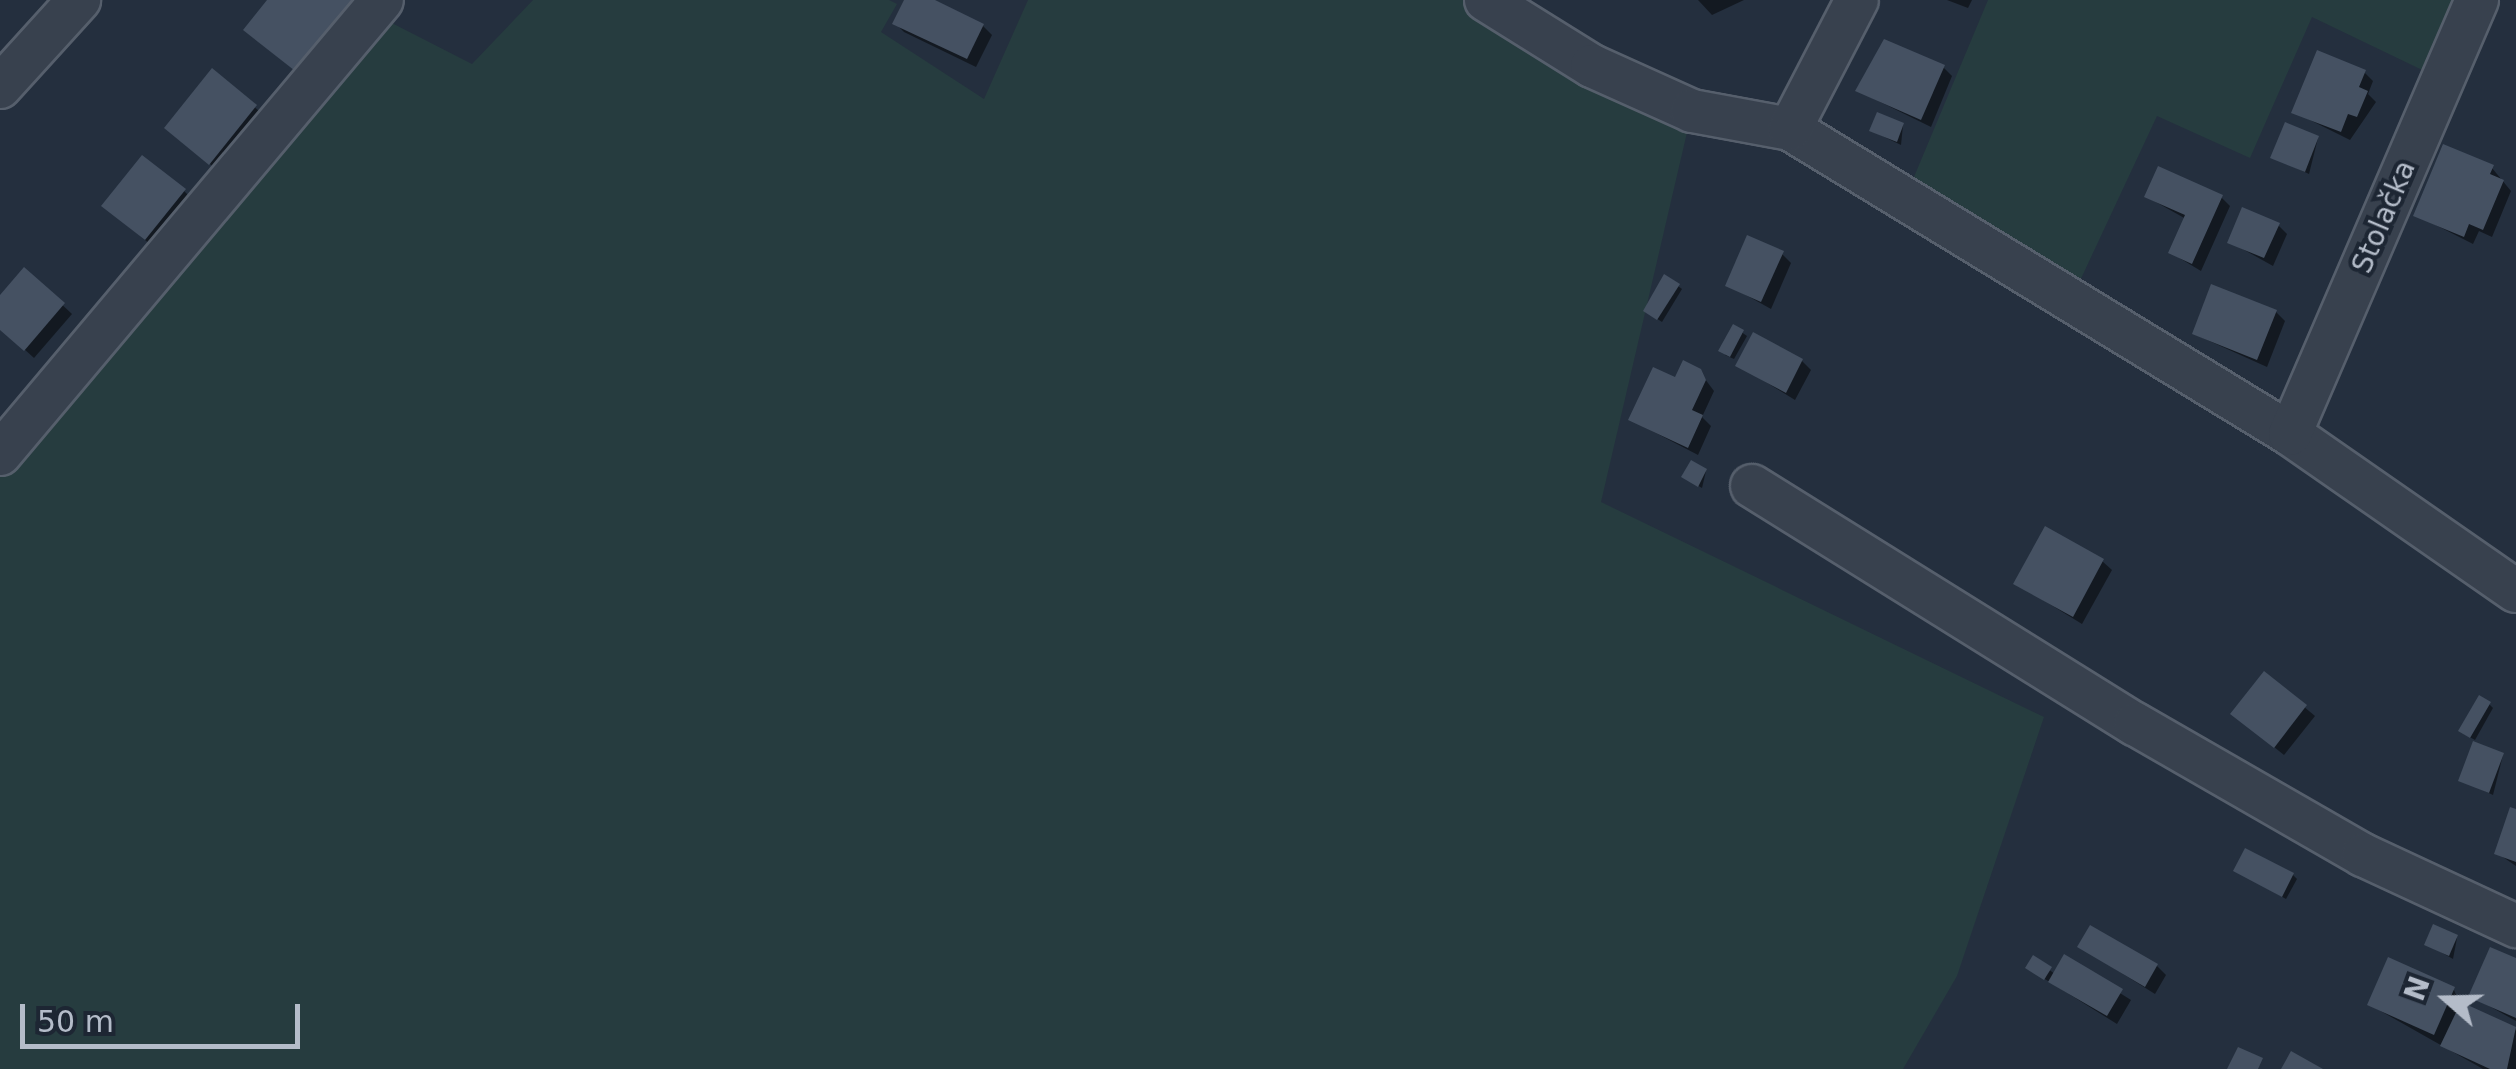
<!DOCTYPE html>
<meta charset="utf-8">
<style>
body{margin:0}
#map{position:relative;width:2516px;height:1069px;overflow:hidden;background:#242f3e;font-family:"DejaVu Sans",sans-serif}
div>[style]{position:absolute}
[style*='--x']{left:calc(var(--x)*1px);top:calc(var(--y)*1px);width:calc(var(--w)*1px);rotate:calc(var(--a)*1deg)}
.green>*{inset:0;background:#263c3f}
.shadow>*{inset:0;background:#0007}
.building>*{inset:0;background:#455162}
.roads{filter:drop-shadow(2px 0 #565f6c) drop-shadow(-2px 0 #565f6c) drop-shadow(0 2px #565f6c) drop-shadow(0 -2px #565f6c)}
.minor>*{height:42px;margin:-21px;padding:0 21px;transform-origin:21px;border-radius:21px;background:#38414e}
span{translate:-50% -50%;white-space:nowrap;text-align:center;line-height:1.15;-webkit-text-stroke:8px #1d2633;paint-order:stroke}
.street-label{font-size:28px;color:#b4bcc9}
.north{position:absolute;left:2396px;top:949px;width:100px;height:100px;-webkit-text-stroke:8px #1d2633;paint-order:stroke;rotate:290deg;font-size:28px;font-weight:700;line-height:40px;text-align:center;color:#b4bcc9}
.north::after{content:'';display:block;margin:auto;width:35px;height:45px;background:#b4bcc9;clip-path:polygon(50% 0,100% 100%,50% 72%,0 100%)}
.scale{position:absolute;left:20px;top:1004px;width:280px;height:45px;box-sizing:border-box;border:5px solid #b4bcc9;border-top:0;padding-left:12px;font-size:30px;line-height:35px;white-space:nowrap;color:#b4bcc9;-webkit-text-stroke:8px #1d2633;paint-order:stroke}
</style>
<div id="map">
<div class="green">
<div style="clip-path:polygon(533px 0,889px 0,897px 4px,881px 32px,984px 99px,1028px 0,1486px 0,1692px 111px,1601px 502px,2044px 717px,1957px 976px,1903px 1069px,0 1069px,0 453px,384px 19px,472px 64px)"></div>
<div style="clip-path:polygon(1988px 0,2477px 0,2443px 80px,2312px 17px,2250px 158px,2157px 116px,2071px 300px,1906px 196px)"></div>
</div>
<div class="shadow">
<div style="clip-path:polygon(906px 0,929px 0,983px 26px,992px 35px,976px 67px,904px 32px,895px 23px)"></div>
<div style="clip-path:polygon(1698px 0,1744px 0,1712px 15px)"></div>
<div style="clip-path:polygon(1947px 0,1972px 0,1968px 8px)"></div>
<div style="clip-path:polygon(1943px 67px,1952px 76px,1931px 127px,1858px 91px)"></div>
<div style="clip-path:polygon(212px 72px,265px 116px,220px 172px,176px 137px)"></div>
<div style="clip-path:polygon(2364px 72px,2373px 81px,2368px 94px,2376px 102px,2350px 140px,2294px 112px)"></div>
<div style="clip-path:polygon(1903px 125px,1901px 145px,1872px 131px)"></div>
<div style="clip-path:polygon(2318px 138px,2309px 174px,2273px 157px)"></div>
<div style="clip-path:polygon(2492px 168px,2511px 191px,2492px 237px,2479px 231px,2473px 244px,2416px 215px)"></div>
<div style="clip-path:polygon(184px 191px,193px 200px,155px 248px,114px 215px)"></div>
<div style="clip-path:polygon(2147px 197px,2221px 197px,2230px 206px,2201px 271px,2171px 253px,2186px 219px)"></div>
<div style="clip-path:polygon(2278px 225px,2287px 234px,2273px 266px,2230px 242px)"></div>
<div style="clip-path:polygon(1782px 254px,1791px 263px,1771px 309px,1728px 285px)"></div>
<div style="clip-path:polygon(25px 270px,72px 314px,34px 358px,0 327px,0 298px)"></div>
<div style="clip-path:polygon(1678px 286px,1682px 289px,1662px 322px,1650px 314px)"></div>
<div style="clip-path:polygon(2276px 312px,2285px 321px,2267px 367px,2194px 334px)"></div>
<div style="clip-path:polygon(1734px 327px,1747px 336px,1734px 359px,1725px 355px)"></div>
<div style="clip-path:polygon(1802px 361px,1811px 370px,1795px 400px,1738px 365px)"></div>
<div style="clip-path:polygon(1699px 371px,1714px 391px,1702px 417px,1711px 426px,1698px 455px,1631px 420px,1676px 380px)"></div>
<div style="clip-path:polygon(1706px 471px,1702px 488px,1688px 480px)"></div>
<div style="clip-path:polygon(2102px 561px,2112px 570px,2082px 624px,2017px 584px)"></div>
<div style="clip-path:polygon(2265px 674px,2315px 716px,2284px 755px,2243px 722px)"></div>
<div style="clip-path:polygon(2489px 704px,2493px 708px,2475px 740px,2464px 734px)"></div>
<div style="clip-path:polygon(2503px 755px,2493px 795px,2461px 780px)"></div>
<div style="clip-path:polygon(2516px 812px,2516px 866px,2497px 853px)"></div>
<div style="clip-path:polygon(2236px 871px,2293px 875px,2297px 879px,2286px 899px)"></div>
<div style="clip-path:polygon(2457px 938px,2453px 959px,2427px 944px)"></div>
<div style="clip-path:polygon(2080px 947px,2157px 966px,2166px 975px,2155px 994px)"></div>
<div style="clip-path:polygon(2064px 958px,2131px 1000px,2117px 1024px,2032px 971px,2034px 959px,2055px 974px)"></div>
<div style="clip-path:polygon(2516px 961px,2516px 1021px,2471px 996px)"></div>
<div style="clip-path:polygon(2454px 990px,2460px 1005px,2516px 1030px,2516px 1069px,2483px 1069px,2370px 1005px)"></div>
</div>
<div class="building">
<div style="clip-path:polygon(267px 0,357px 0,299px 74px,243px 30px)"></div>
<div style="clip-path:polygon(904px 0,935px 0,984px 24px,967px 59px,892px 24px)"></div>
<div style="clip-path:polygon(1884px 39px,1945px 65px,1921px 120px,1855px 91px)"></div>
<div style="clip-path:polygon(2317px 50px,2366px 70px,2359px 87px,2368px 91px,2357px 117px,2348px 114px,2341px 132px,2291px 113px)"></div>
<div style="clip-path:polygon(212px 68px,257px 105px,209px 165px,164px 128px)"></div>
<div style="clip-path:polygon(1877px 112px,1904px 123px,1897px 142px,1869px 131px)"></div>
<div style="clip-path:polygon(2285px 122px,2319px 136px,2305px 172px,2270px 158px)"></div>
<div style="clip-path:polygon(2443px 144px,2494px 165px,2490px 174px,2504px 180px,2483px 230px,2469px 224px,2464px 237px,2413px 216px)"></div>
<div style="clip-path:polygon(142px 155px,186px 189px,145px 240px,101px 206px)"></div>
<div style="clip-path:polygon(2158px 166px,2223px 195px,2192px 264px,2168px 253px,2185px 215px,2144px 197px)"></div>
<div style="clip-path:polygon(2242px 207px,2280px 223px,2264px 258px,2227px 243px)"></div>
<div style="clip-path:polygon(1747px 235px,1784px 251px,1761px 302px,1725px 286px)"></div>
<div style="clip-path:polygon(24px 267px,65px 303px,24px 351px,0 330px,0 295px)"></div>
<div style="clip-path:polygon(1664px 274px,1680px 284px,1657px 320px,1643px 311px)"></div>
<div style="clip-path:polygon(2211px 284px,2277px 310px,2257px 360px,2192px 334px)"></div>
<div style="clip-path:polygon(1733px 324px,1744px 330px,1730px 357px,1718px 351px)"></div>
<div style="clip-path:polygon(1753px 332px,1803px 359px,1786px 393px,1735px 366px)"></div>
<div style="clip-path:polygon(1683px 360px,1701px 369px,1706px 380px,1692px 410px,1703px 415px,1688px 448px,1628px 420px,1653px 367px,1675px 377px)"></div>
<div style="clip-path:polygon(1691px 460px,1707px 469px,1698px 487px,1681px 477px)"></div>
<div style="clip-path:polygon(2045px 526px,2104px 559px,2073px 617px,2013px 584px)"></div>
<div style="clip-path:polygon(2264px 671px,2307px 705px,2274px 748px,2230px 714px)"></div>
<div style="clip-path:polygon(2479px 695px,2491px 702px,2470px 738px,2458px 731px)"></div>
<div style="clip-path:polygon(2473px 741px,2504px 753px,2489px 793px,2458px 781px)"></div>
<div style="clip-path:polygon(2510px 807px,2516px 809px,2516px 862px,2494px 854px)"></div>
<div style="clip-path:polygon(2245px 848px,2294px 873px,2282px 897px,2233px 871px)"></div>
<div style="clip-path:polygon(2433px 924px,2458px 935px,2449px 956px,2424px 945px)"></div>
<div style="clip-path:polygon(2090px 925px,2158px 964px,2145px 987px,2077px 947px)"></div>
<div style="clip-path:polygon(2490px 947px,2516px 958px,2516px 1018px,2468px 997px)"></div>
<div style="clip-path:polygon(2064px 954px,2123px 989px,2107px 1016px,2048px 982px)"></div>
<div style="clip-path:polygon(2033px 955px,2052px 967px,2044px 980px,2025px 968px)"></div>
<div style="clip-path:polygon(2388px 957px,2455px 987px,2434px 1035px,2367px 1005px)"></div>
<div style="clip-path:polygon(2461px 1002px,2516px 1027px,2507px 1069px,2490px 1069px,2440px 1046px)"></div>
<div style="clip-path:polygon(2238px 1047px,2263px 1058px,2258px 1069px,2227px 1069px)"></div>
<div style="clip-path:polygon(2291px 1051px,2323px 1069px,2281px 1069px)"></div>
</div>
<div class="roads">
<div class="minor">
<div style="--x:1486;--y:0;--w:125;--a:31.9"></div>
<div style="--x:1592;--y:66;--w:110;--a:24.2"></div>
<div style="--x:1692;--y:111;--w:100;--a:10.4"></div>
<div style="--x:1790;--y:129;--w:586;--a:31.38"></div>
<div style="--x:2290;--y:434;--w:275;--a:34.8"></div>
<div style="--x:0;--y:87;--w:118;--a:-47.8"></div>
<div style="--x:1790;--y:129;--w:145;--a:-62.6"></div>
<div style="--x:2290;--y:434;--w:473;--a:-66.7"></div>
<div style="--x:0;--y:454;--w:593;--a:-49.92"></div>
<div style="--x:1752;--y:486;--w:451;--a:31.9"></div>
<div style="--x:2135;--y:724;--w:263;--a:29.9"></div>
<div style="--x:2363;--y:855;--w:169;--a:24.9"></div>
</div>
</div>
<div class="street-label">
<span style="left:2384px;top:217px;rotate:-67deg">Stolačka</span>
</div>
<div class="north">N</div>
<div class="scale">50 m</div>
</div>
